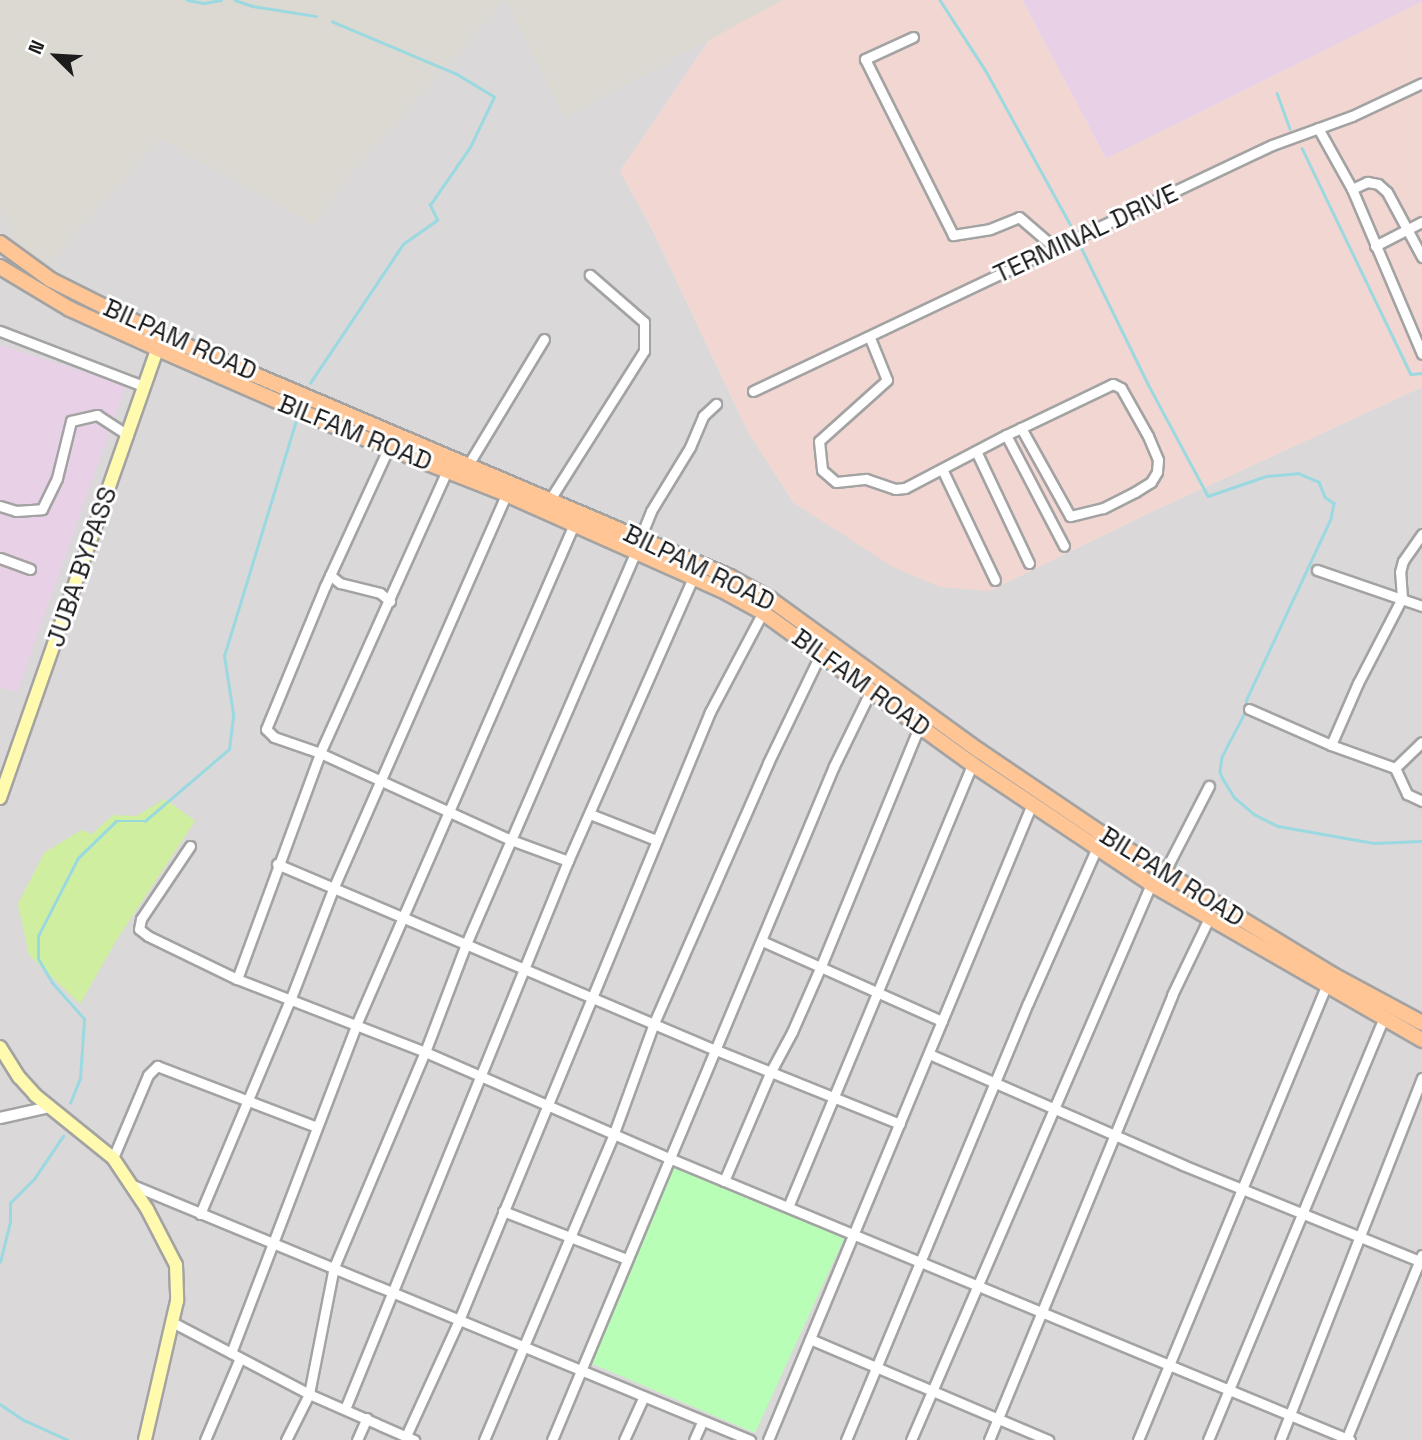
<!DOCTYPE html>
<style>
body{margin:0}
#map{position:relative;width:1422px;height:1440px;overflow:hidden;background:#eee8e0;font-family:"Space Grotesk",sans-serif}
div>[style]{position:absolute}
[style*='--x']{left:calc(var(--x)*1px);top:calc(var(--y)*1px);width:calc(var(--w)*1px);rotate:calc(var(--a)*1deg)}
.residential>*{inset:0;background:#dad8d9}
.industrial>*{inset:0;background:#e8d1e6}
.military>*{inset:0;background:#f2d6d1}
.airport>*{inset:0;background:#dcd8d2}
.grass>*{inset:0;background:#cfeea0}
.park>*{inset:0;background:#b9feb7}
.stream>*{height:2.5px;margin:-1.25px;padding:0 1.25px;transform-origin:1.25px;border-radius:1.25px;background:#9bd9e1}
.roads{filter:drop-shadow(2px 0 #a3a3a3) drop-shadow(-2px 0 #a3a3a3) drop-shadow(0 2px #a3a3a3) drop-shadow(0 -2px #a3a3a3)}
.minor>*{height:9px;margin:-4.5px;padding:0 4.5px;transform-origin:4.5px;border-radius:4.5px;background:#fff}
.tertiary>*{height:10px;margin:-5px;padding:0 5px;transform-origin:5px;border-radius:5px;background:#fff}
.secondary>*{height:12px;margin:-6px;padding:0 6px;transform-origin:6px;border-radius:6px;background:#fffaad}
.primary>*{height:14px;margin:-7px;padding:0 7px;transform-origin:7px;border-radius:7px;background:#ffc594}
span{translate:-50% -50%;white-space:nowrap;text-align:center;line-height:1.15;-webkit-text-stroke:6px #fff;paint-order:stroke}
.street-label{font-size:26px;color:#1c1c1c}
.north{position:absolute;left:21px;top:21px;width:70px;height:70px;-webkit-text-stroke:5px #fff;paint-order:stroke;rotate:294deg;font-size:19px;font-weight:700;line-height:28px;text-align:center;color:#1c1c1c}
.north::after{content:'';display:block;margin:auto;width:24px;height:32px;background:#1c1c1c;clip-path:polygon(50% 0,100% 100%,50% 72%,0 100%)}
</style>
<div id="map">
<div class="residential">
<div style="clip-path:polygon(0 0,506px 0,564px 118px,712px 36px,620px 171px,653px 231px,748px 432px,794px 503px,989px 591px,1149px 513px,1422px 387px,1422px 1440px,0 1440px)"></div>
</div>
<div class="industrial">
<div style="clip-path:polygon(1022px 0,1422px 0,1422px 2px,1106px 159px)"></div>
<div style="clip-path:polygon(0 345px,126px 385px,17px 692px,0 687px)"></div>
</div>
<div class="military">
<div style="clip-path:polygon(783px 0,1022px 0,1106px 159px,1422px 2px,1422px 387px,1149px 513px,989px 591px,940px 587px,893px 567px,794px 503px,748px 432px,653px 231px,620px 171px,712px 36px)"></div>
</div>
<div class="airport">
<div style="clip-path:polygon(0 0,505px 0,350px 175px,314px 225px,160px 139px,47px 266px,17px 243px,0 208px)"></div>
<div style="clip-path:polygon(506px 0,783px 0,564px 118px)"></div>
</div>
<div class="grass">
<div style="clip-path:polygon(165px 799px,195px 821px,116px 941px,80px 1004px,29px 955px,18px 904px,44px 853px,81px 830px,92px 834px,113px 815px,136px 816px)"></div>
</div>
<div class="park">
<div style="clip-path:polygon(675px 1160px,847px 1232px,755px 1433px,588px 1362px)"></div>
</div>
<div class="stream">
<div style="--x:187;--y:0;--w:17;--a:10"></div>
<div style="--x:204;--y:3;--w:17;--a:-10"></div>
<div style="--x:235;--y:0;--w:18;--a:19"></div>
<div style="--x:252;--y:6;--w:65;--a:8.9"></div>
<div style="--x:940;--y:0;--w:85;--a:57.1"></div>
<div style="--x:986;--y:71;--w:175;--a:61.2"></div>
<div style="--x:1277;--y:93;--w:38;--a:70"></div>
<div style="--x:1302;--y:148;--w:251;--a:64.3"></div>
<div style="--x:1411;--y:374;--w:11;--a:-5"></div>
<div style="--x:1080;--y:245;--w:155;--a:63.9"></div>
<div style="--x:1148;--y:384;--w:127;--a:61.8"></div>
<div style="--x:1208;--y:496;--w:61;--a:-19"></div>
<div style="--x:1266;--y:476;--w:32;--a:-5"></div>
<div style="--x:1298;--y:473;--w:23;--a:23"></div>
<div style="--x:1319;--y:482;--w:16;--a:68"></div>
<div style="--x:1325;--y:497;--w:11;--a:34"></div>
<div style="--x:1334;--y:503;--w:16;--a:101"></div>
<div style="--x:1331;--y:519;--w:199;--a:115"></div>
<div style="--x:1247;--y:699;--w:14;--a:98"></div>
<div style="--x:1245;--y:713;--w:50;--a:117.6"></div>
<div style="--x:1222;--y:757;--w:15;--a:98"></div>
<div style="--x:1220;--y:772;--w:8;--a:67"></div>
<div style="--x:1223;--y:779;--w:22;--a:58"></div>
<div style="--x:1235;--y:798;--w:25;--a:40"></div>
<div style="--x:1254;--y:814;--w:27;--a:27"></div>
<div style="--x:1278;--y:826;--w:97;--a:10.1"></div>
<div style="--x:1373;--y:843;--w:49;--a:-2.3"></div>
<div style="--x:310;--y:383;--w:167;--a:-56.2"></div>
<div style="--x:403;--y:244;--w:42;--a:-35.2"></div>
<div style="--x:437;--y:220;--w:17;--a:-115"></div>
<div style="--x:430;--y:205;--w:70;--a:-55.4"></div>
<div style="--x:470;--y:147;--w:55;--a:-64.4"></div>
<div style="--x:494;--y:97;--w:44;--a:-148.8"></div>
<div style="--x:456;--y:74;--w:134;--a:-157.2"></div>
<div style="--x:70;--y:1103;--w:27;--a:-68"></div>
<div style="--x:80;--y:1078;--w:59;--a:-86.1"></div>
<div style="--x:84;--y:1019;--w:48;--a:-131.6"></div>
<div style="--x:52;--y:983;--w:28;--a:-120"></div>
<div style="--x:38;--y:959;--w:23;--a:-90"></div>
<div style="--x:38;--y:936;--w:88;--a:-62.9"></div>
<div style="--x:78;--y:858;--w:53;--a:-44.2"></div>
<div style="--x:116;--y:821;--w:29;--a:0"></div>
<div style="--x:145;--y:821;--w:111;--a:-40.6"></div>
<div style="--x:229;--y:749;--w:35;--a:-83"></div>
<div style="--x:233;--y:714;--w:59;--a:-98.8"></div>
<div style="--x:224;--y:656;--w:250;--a:-73"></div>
<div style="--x:0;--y:1262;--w:41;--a:-76"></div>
<div style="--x:10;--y:1222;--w:19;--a:-90"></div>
<div style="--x:10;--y:1203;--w:34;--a:-45"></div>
<div style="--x:34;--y:1179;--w:52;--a:-56"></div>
<div style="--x:0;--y:1404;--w:29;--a:34"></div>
<div style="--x:24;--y:1420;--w:48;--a:24.4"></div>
</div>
<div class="roads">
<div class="minor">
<div style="--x:913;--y:37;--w:53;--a:155.4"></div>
<div style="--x:865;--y:59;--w:197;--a:63.4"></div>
<div style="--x:953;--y:235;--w:37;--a:-9"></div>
<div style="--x:990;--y:229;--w:31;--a:-22"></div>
<div style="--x:1019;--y:217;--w:48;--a:40.7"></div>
<div style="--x:1318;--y:128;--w:70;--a:60.9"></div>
<div style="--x:1352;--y:189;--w:179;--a:67"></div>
<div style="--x:1352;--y:189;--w:17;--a:-25"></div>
<div style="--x:1367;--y:182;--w:11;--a:10"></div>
<div style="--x:1378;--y:184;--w:12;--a:42"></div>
<div style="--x:1387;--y:192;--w:74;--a:61.7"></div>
<div style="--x:1375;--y:246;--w:53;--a:-27.1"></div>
<div style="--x:0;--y:331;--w:153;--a:21"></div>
<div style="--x:870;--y:338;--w:45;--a:68"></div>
<div style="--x:887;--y:380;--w:91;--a:138.1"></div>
<div style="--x:819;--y:441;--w:29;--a:84"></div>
<div style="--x:822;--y:470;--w:18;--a:41"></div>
<div style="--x:836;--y:482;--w:30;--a:-6"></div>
<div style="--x:866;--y:479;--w:31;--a:19"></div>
<div style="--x:895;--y:489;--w:10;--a:-6"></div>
<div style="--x:905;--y:488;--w:114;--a:-27.7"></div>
<div style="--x:1006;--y:435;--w:17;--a:-25"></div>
<div style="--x:1021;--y:428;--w:102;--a:-25.6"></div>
<div style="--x:1113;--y:384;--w:9;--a:27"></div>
<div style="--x:1121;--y:388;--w:55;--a:60.6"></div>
<div style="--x:1148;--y:436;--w:26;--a:67"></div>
<div style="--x:1158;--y:460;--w:12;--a:95"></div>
<div style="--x:1157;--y:472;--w:12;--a:121"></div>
<div style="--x:1151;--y:482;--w:19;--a:148"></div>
<div style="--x:1135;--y:492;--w:36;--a:153"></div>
<div style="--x:1103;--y:508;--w:34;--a:166"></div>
<div style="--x:1070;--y:516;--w:101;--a:-119.1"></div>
<div style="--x:753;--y:391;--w:574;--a:-25.36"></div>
<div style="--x:1272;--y:145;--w:85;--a:-19.9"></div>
<div style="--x:1352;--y:116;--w:77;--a:-25.2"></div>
<div style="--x:1006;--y:435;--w:125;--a:62.4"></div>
<div style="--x:389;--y:447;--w:153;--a:114.7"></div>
<div style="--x:325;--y:586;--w:155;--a:112.4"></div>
<div style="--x:266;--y:729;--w:11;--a:45"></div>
<div style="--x:274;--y:737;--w:49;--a:19.2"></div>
<div style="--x:320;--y:753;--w:210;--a:24.5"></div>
<div style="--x:511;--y:840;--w:61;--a:20.2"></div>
<div style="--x:976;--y:451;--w:124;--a:64.7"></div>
<div style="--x:468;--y:465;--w:147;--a:-58.9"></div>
<div style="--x:942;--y:469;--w:123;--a:64.5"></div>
<div style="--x:549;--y:501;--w:178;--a:-57.7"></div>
<div style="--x:644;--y:351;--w:29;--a:-90"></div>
<div style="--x:644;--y:322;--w:72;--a:-139"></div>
<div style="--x:0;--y:506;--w:17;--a:17"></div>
<div style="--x:16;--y:511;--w:26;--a:-4"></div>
<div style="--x:42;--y:509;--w:34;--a:-64"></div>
<div style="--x:57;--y:478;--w:59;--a:-76.2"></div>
<div style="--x:71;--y:421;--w:27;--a:-13"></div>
<div style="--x:97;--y:415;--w:37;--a:33"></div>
<div style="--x:641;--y:536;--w:27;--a:-68"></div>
<div style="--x:651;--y:511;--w:75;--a:-58.6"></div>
<div style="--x:690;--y:447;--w:34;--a:-67"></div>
<div style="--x:703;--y:416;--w:18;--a:-43"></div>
<div style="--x:0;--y:558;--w:32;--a:20"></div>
<div style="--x:1317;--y:570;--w:111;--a:18.9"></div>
<div style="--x:330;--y:575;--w:13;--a:39"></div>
<div style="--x:340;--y:583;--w:41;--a:14"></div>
<div style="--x:380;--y:593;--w:13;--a:39"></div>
<div style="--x:1249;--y:709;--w:90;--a:23.7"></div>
<div style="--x:1331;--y:745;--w:68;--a:19.8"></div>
<div style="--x:1395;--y:768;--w:37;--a:-44"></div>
<div style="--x:1331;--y:745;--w:68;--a:-66.5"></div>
<div style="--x:1358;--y:683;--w:96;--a:-62.6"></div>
<div style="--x:1402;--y:598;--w:26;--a:-94"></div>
<div style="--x:1400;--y:572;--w:11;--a:-75"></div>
<div style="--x:1403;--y:561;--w:33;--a:-55"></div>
<div style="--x:1395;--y:768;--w:29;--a:65"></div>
<div style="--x:1407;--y:794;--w:17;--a:25"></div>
<div style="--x:590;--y:814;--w:71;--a:21.5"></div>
<div style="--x:190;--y:846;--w:88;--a:123.9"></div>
<div style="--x:141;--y:919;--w:10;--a:101"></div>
<div style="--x:139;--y:929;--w:11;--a:38"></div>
<div style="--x:148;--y:936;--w:99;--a:25.8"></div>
<div style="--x:237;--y:979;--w:202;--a:21.2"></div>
<div style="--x:425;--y:1052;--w:266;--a:23.5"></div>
<div style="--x:669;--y:1158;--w:737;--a:22.49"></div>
<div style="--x:277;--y:864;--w:477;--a:23"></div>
<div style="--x:716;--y:1050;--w:198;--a:21.9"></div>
<div style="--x:1164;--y:873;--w:98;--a:-62.7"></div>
<div style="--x:762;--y:941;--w:197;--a:24"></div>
<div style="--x:237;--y:979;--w:241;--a:-69.8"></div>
<div style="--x:320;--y:753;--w:309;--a:-65.8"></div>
<div style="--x:929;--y:1054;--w:277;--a:23.6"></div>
<div style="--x:1183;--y:1165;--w:258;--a:22.1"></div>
<div style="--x:113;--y:1158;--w:90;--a:-67.1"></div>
<div style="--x:148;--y:1075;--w:13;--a:-45"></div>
<div style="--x:157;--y:1066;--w:171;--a:20.9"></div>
<div style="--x:724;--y:1181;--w:117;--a:-66.9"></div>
<div style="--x:770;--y:1073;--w:47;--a:-61.8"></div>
<div style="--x:792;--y:1032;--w:72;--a:-66.3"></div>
<div style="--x:821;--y:966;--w:261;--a:-67.7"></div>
<div style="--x:130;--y:1184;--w:671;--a:22.44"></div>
<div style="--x:788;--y:1207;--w:480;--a:-67.4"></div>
<div style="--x:503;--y:1211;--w:133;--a:21.2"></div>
<div style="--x:200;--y:1214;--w:234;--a:-67.2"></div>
<div style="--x:291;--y:998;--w:117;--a:-68.9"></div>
<div style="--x:333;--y:889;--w:431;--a:-66.3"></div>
<div style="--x:172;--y:1322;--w:155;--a:27.7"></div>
<div style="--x:309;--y:1394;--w:115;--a:23.7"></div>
<div style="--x:810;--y:1339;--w:259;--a:23"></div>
<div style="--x:231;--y:1353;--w:351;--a:-69.1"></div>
<div style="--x:356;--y:1025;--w:546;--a:-66.48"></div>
<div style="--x:345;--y:1409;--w:592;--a:-67.86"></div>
<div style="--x:568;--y:861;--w:310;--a:-66.2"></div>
<div style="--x:406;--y:1436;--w:128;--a:-65.4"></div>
<div style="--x:459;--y:1320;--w:658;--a:-67.57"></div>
<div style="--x:710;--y:712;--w:115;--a:-62.1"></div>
<div style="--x:205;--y:1440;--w:89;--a:-66.9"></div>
<div style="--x:286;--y:1440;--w:51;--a:-63.4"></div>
<div style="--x:309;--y:1394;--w:129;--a:-78.9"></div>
<div style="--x:334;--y:1267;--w:233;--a:-67.1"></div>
<div style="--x:425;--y:1052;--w:116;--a:-69.2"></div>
<div style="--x:466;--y:944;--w:426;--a:-66.6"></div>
<div style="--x:357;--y:1440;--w:24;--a:-66"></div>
<div style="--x:484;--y:1440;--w:333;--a:-67"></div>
<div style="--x:614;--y:1133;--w:117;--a:-70"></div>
<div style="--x:654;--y:1023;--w:284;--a:-66.3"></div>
<div style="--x:768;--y:763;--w:122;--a:-64.3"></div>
<div style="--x:552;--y:1440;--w:731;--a:-67.3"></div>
<div style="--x:834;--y:766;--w:85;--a:-64"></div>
<div style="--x:624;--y:1440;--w:48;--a:-65.6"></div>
<div style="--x:694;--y:1440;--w:20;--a:-66"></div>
<div style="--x:768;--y:1440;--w:689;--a:-67.46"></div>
<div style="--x:846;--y:1440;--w:473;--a:-67.4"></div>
<div style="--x:1028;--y:1003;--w:171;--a:-66.1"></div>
<div style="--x:911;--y:1440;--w:606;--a:-66.65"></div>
<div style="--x:989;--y:1440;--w:481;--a:-67.6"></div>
<div style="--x:1172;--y:995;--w:88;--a:-64.3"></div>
<div style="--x:1138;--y:1440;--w:491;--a:-67.5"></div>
<div style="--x:1208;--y:1440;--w:455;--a:-67.4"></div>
<div style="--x:1280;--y:1440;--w:389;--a:-68.6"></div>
<div style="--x:1346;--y:1440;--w:200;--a:-67.7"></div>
</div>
<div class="tertiary">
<div style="--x:0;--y:1118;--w:50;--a:-12.7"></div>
</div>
<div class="secondary">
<div style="--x:0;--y:798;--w:483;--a:-70.7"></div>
<div style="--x:0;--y:1047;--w:36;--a:58"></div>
<div style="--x:19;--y:1077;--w:24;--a:48"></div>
<div style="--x:35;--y:1095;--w:100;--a:38.9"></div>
<div style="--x:113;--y:1158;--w:61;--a:56.3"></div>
<div style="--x:147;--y:1209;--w:63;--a:62.6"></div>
<div style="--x:176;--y:1265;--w:36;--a:88"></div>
<div style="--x:177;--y:1301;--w:143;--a:103"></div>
</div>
<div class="primary">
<div style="--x:0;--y:243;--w:63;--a:36"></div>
<div style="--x:51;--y:280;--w:123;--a:26.6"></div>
<div style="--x:161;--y:335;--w:618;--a:23.04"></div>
<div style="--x:730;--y:577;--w:46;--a:28.8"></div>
<div style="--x:770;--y:599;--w:257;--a:36"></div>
<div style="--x:978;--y:750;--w:146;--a:34.1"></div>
<div style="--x:1099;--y:832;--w:274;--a:31.4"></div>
<div style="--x:1333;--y:975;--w:101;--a:28.3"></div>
<div style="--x:0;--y:267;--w:82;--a:31"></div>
<div style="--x:70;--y:309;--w:97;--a:24.4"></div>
<div style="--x:158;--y:349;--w:205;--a:23.6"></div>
<div style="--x:346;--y:431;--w:172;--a:21.5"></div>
<div style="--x:506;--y:494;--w:236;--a:24"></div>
<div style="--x:722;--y:590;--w:46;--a:28.8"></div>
<div style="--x:762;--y:612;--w:259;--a:35.9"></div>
<div style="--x:972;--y:764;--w:216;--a:33.8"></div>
<div style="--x:1151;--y:884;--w:313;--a:29.9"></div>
</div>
</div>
<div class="street-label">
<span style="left:1086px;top:234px;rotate:-25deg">TERMINAL DRIVE</span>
<span style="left:180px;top:340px;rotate:24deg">BILPAM ROAD</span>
<span style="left:355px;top:433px;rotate:22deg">BILFAM ROAD</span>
<span style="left:82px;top:567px;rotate:-71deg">JUBA BYPASS</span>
<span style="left:699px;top:568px;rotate:26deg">BILPAM ROAD</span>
<span style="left:861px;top:683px;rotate:36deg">BILFAM ROAD</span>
<span style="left:1172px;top:877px;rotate:32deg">BILPAM ROAD</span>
</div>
<div class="north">N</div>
</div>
